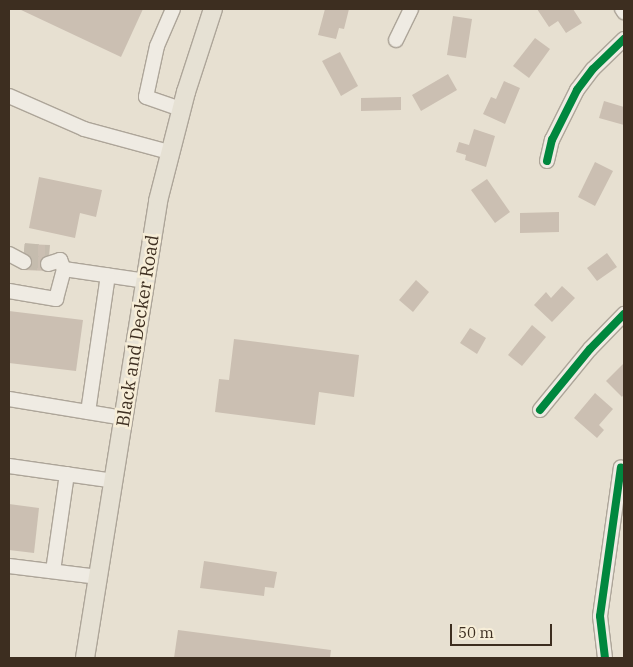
<!DOCTYPE html>
<style>
body{margin:0}
#map{position:relative;width:633px;height:667px;overflow:hidden;background:#e7e0d1;font-family:"IBM Plex Serif",serif}
div>[style]{position:absolute}
[style*='--x']{left:calc(var(--x)*1px);top:calc(var(--y)*1px);width:calc(var(--w)*1px);rotate:calc(var(--a)*1deg)}
.building>*{inset:0;background:#cbbfb2}
.minor-tunnel>*{height:14px;margin-top:-7px;transform-origin:0;background:repeating-linear-gradient(90deg,#c5bcae 0 14px,transparent 0 21px)}
.roads{filter:drop-shadow(1px 0 #ada599) drop-shadow(-1px 0 #ada599) drop-shadow(0 1px #ada599) drop-shadow(0 -1px #ada599)}
.minor>*{height:14px;margin:-7px;padding:0 7px;transform-origin:7px;border-radius:7px;background:#efebe3}
.major>*{height:18px;margin:-9px;padding:0 9px;transform-origin:9px;border-radius:9px;background:#e6e1d4}
.cycleway>*{height:8px;margin:-4px;padding:0 4px;transform-origin:4px;border-radius:4px;background:#00873e}
span{translate:-50% -50%;white-space:nowrap;text-align:center;line-height:1.15;-webkit-text-stroke:5px #f7eed8;paint-order:stroke}
.street-label{font-size:18px;color:#3d2e20}
.frame{position:absolute;inset:0;border:10px solid #3d2e20;pointer-events:none}
.scale{position:absolute;left:450px;top:624px;width:102px;height:22px;box-sizing:border-box;border:2px solid #3d2e20;border-top:0;padding-left:6px;font-size:15px;line-height:18px;white-space:nowrap;color:#3d2e20;-webkit-text-stroke:4px #f7eed8;paint-order:stroke}
</style>
<div id="map">
<div class="building">
<div style="clip-path:polygon(19px 9px,143px 9px,121px 57px)"></div>
<div style="clip-path:polygon(325px 9px,349px 9px,344px 29px,339px 28px,336px 39px,318px 35px)"></div>
<div style="clip-path:polygon(537px 9px,573px 9px,582px 23px,566px 33px,558px 21px,549px 27px)"></div>
<div style="clip-path:polygon(453px 16px,472px 19px,466px 58px,447px 55px)"></div>
<div style="clip-path:polygon(535px 38px,550px 49px,529px 78px,513px 66px)"></div>
<div style="clip-path:polygon(340px 52px,358px 86px,341px 96px,322px 61px)"></div>
<div style="clip-path:polygon(448px 74px,457px 90px,421px 111px,412px 95px)"></div>
<div style="clip-path:polygon(504px 81px,520px 88px,505px 124px,483px 114px,491px 97px,496px 99px)"></div>
<div style="clip-path:polygon(401px 97px,401px 110px,361px 111px,361px 98px)"></div>
<div style="clip-path:polygon(604px 101px,624px 107px,624px 125px,599px 118px)"></div>
<div style="clip-path:polygon(474px 129px,495px 136px,486px 167px,465px 160px,466px 155px,456px 152px,459px 142px,469px 145px)"></div>
<div style="clip-path:polygon(595px 162px,613px 171px,595px 206px,578px 197px)"></div>
<div style="clip-path:polygon(39px 177px,102px 190px,96px 217px,80px 213px,75px 238px,29px 228px)"></div>
<div style="clip-path:polygon(487px 179px,510px 212px,495px 223px,471px 190px)"></div>
<div style="clip-path:polygon(559px 212px,559px 232px,520px 233px,520px 213px)"></div>
<div style="clip-path:polygon(25px 244px,50px 245px,48px 271px,23px 270px)"></div>
<div style="clip-path:polygon(607px 253px,617px 267px,597px 281px,587px 268px)"></div>
<div style="clip-path:polygon(416px 280px,429px 292px,413px 312px,399px 300px)"></div>
<div style="clip-path:polygon(562px 286px,575px 298px,552px 322px,534px 305px,546px 292px,551px 298px)"></div>
<div style="clip-path:polygon(9px 311px,83px 320px,76px 371px,9px 363px)"></div>
<div style="clip-path:polygon(532px 325px,546px 337px,522px 366px,508px 355px)"></div>
<div style="clip-path:polygon(470px 328px,486px 338px,477px 354px,460px 343px)"></div>
<div style="clip-path:polygon(234px 339px,359px 355px,354px 397px,319px 392px,315px 425px,215px 412px,219px 379px,229px 380px)"></div>
<div style="clip-path:polygon(624px 363px,624px 394px,622px 397px,606px 381px)"></div>
<div style="clip-path:polygon(595px 393px,613px 409px,599px 425px,604px 430px,597px 438px,574px 418px)"></div>
<div style="clip-path:polygon(9px 504px,39px 508px,34px 553px,9px 550px)"></div>
<div style="clip-path:polygon(204px 561px,277px 572px,274px 588px,265px 587px,264px 596px,200px 588px)"></div>
<div style="clip-path:polygon(178px 630px,331px 650px,330px 658px,174px 658px)"></div>
</div>
<div class="minor-tunnel">
<div style="--x:24;--y:250;--w:25;--a:5"></div>
<div style="--x:24;--y:262;--w:24;--a:5"></div>
</div>
<div class="roads">
<div class="minor">
<div style="--x:173;--y:9;--w:40;--a:113.4"></div>
<div style="--x:157;--y:46;--w:52;--a:102.2"></div>
<div style="--x:146;--y:97;--w:37;--a:19"></div>
<div style="--x:622;--y:9;--w:4;--a:56"></div>
<div style="--x:396;--y:40;--w:34;--a:-64"></div>
<div style="--x:9;--y:96;--w:82;--a:23.7"></div>
<div style="--x:84;--y:129;--w:88;--a:15.1"></div>
<div style="--x:547;--y:161;--w:22;--a:-77"></div>
<div style="--x:552;--y:140;--w:56;--a:-63.4"></div>
<div style="--x:577;--y:90;--w:26;--a:-53"></div>
<div style="--x:593;--y:69;--w:43;--a:-44.1"></div>
<div style="--x:9;--y:254;--w:17;--a:28"></div>
<div style="--x:48;--y:264;--w:13;--a:-18"></div>
<div style="--x:60;--y:260;--w:10;--a:66"></div>
<div style="--x:9;--y:291;--w:48;--a:9.7"></div>
<div style="--x:56;--y:299;--w:31;--a:-75"></div>
<div style="--x:64;--y:269;--w:83;--a:8.3"></div>
<div style="--x:9;--y:399;--w:117;--a:9.4"></div>
<div style="--x:540;--y:410;--w:79;--a:-50.7"></div>
<div style="--x:590;--y:349;--w:49;--a:-45.8"></div>
<div style="--x:88;--y:412;--w:138;--a:-81.7"></div>
<div style="--x:9;--y:466;--w:106;--a:8.1"></div>
<div style="--x:9;--y:566;--w:90;--a:7"></div>
<div style="--x:53;--y:571;--w:98;--a:-81.8"></div>
<div style="--x:605;--y:658;--w:42;--a:-96.8"></div>
<div style="--x:600;--y:616;--w:150;--a:-82"></div>
</div>
<div class="major">
<div style="--x:85;--y:658;--w:463;--a:-80.9"></div>
<div style="--x:158;--y:201;--w:113;--a:-75.6"></div>
<div style="--x:186;--y:92;--w:87;--a:-72"></div>
</div>
</div>
<div class="cycleway">
<div style="--x:547;--y:161;--w:22;--a:-77"></div>
<div style="--x:552;--y:140;--w:56;--a:-63.4"></div>
<div style="--x:577;--y:90;--w:26;--a:-53"></div>
<div style="--x:593;--y:69;--w:43;--a:-44.1"></div>
<div style="--x:540;--y:410;--w:79;--a:-50.7"></div>
<div style="--x:590;--y:349;--w:49;--a:-45.8"></div>
<div style="--x:605;--y:658;--w:42;--a:-96.8"></div>
<div style="--x:600;--y:616;--w:150;--a:-82"></div>
</div>
<div class="street-label">
<span style="left:138px;top:331px;rotate:-81deg">Black and Decker Road</span>
</div>
<div class="frame"></div>
<div class="scale">50 m</div>
</div>
